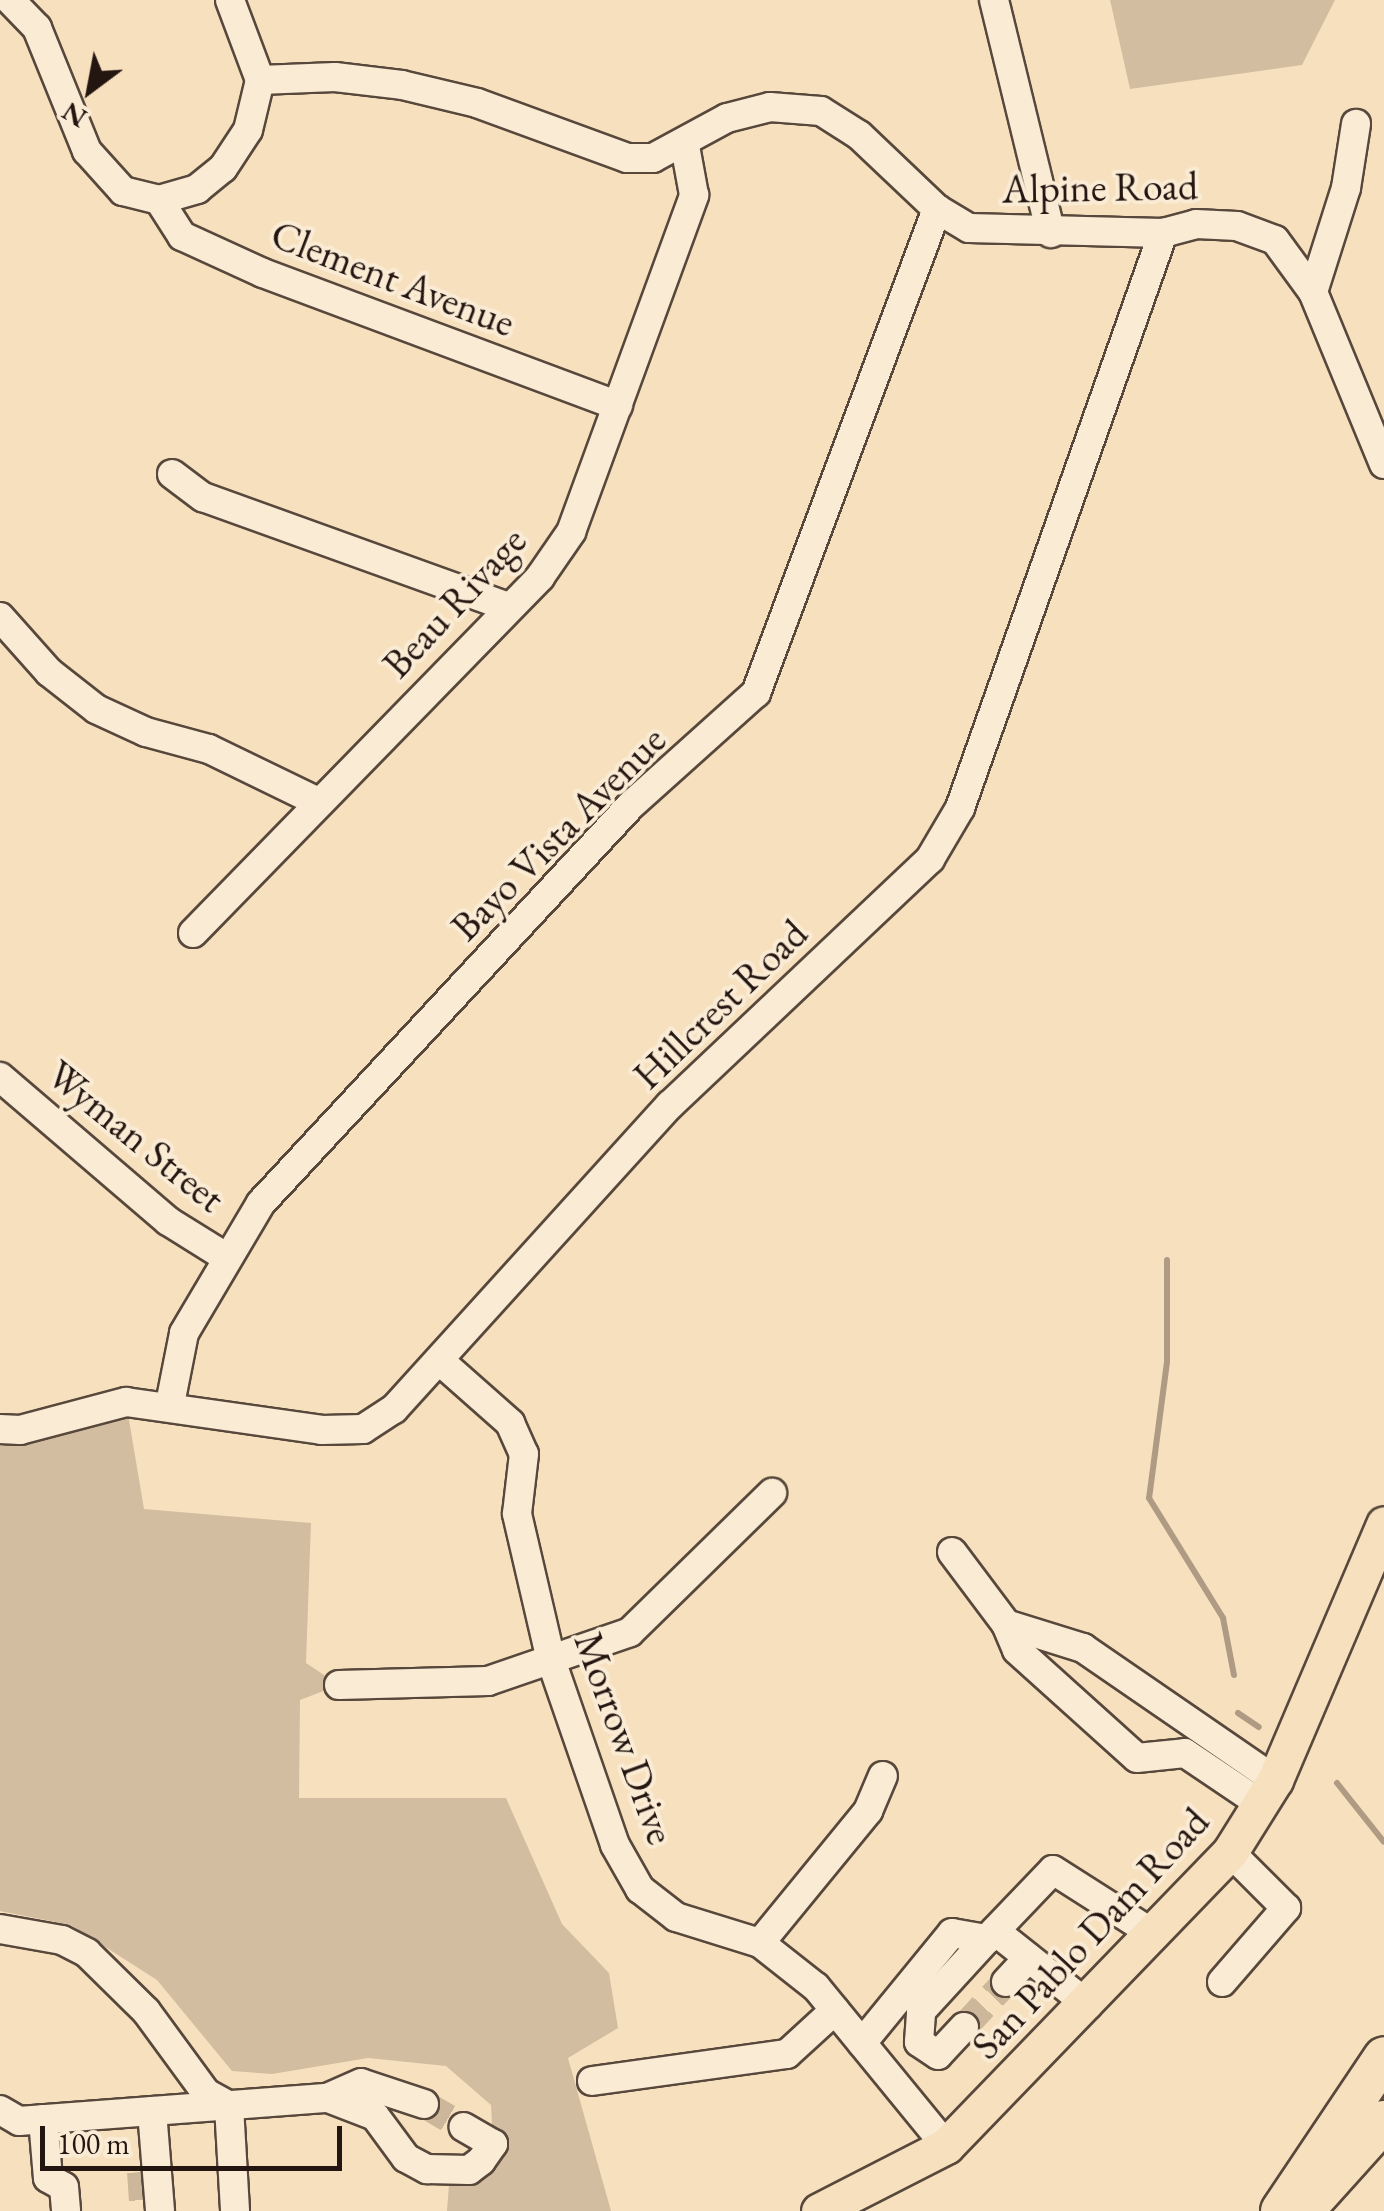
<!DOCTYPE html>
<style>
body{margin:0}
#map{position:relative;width:1384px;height:2211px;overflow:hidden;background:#f7e0be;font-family:"EB Garamond",serif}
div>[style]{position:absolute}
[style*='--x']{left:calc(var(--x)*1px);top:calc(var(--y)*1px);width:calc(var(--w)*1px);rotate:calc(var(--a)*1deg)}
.green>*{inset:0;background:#d3bda0}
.stream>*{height:6px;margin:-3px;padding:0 3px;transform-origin:3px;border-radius:3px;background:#af9b83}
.minor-tunnel>*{height:28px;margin-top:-14px;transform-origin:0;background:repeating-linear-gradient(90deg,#cdb79b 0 28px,transparent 0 42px)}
.roads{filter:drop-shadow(2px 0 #58483c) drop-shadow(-2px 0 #58483c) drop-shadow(0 2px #58483c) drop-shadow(0 -2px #58483c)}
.minor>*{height:28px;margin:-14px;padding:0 14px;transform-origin:14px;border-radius:14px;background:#faebd5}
.major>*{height:35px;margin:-17.5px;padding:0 17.5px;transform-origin:17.5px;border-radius:17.5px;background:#f7e0be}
.highway>*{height:40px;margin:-20px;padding:0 20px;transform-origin:20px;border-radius:20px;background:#f7e0be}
span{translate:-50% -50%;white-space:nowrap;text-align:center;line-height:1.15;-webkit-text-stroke:8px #faebd5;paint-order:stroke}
.street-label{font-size:40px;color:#231510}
.north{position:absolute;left:40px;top:40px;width:100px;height:100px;-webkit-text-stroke:8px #faebd5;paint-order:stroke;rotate:212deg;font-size:28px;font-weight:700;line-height:40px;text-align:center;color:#231510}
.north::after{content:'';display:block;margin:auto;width:35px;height:45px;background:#231510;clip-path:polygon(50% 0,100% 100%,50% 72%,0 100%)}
.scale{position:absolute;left:40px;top:2126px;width:302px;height:45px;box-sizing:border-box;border:5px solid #231510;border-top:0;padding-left:12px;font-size:30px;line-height:35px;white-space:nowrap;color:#231510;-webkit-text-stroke:8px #faebd5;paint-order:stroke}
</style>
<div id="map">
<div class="green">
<div style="clip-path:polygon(1110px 0,1335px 0,1302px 65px,1130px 89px)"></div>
<div style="clip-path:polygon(126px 1402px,144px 1509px,311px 1523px,306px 1663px,339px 1685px,300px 1700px,299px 1798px,506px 1798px,562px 1924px,609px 1973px,618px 2028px,568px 2058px,611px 2211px,447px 2211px,450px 2171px,493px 2143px,491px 2105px,446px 2066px,368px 2058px,272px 2074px,232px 2071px,157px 1980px,71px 1925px,0 1911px,0 1429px)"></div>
</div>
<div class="stream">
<div style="--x:1167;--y:1260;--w:102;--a:90"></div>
<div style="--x:1167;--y:1362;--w:137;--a:97.5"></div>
<div style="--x:1149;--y:1498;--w:141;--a:58.3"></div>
<div style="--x:1223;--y:1618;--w:58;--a:79.1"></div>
<div style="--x:1238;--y:1713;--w:25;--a:34"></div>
<div style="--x:1337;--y:1783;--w:75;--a:51.5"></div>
</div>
<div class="minor-tunnel">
<div style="--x:964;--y:2027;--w:62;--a:-47"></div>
<div style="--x:424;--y:2104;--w:45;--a:30.5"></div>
<div style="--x:141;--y:2172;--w:39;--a:86"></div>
</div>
<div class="roads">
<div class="minor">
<div style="--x:10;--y:0;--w:39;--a:46"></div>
<div style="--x:37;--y:28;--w:133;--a:67.9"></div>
<div style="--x:87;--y:151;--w:54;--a:48"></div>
<div style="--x:123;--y:191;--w:37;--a:14"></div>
<div style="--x:159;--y:200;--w:40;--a:-16"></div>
<div style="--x:197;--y:189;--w:33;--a:-39"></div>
<div style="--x:223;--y:168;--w:45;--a:-56.7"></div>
<div style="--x:248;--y:130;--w:51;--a:-76.5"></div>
<div style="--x:260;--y:80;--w:85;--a:-110.6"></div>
<div style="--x:994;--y:0;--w:240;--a:76.3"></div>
<div style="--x:260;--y:80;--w:75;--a:-2.3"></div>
<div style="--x:335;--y:77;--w:67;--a:6.8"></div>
<div style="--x:402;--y:85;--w:77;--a:13.5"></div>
<div style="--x:477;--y:103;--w:160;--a:20.1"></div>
<div style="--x:627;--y:158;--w:26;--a:0"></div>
<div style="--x:653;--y:158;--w:84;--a:-28.4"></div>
<div style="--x:727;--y:118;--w:44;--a:-14.3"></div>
<div style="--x:770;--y:107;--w:51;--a:4.5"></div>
<div style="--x:821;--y:111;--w:45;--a:32.3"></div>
<div style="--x:859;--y:135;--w:108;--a:43.5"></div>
<div style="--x:937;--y:209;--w:37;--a:31"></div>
<div style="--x:969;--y:228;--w:194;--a:1.5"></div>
<div style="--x:1163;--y:233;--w:34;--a:-15"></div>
<div style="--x:1196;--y:224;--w:41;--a:2.8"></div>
<div style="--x:1237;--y:226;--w:40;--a:20.2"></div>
<div style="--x:1275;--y:240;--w:64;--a:53.8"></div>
<div style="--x:1313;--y:292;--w:186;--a:67.6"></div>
<div style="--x:159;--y:200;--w:43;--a:57.4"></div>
<div style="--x:182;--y:236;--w:89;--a:24.6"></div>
<div style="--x:263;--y:273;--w:379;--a:20.5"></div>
<div style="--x:1313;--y:292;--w:109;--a:-72.4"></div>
<div style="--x:1346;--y:188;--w:65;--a:-81.1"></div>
<div style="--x:172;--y:474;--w:39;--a:37"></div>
<div style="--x:203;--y:497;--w:325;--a:19.8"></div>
<div style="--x:0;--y:617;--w:74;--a:48.3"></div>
<div style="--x:49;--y:672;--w:60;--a:38.2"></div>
<div style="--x:96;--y:709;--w:55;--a:24.7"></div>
<div style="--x:146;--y:732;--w:65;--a:15.1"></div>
<div style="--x:209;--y:749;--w:121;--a:25.9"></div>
<div style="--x:193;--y:933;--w:497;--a:-45.7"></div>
<div style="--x:540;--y:577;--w:55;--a:-55.4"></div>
<div style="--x:571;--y:532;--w:359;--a:-69.9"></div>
<div style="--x:694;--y:195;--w:50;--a:-100.4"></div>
<div style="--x:0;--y:1077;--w:221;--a:40.6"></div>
<div style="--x:168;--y:1221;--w:66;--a:32"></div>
<div style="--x:440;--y:1361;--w:94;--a:41.5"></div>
<div style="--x:510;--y:1423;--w:34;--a:66"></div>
<div style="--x:524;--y:1454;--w:60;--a:96.7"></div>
<div style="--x:517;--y:1514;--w:150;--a:76.9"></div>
<div style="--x:551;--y:1660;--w:196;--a:70.9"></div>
<div style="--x:615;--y:1845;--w:51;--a:60.4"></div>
<div style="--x:640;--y:1889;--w:46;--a:37.9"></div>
<div style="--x:676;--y:1917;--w:88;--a:17.2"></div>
<div style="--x:760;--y:1943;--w:71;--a:38.2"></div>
<div style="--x:816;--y:1987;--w:205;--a:50.7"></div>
<div style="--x:170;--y:1404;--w:72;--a:-78.8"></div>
<div style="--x:184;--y:1333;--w:151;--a:-59.4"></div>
<div style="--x:261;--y:1203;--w:543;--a:-47.09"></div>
<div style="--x:631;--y:805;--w:168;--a:-41.9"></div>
<div style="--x:756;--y:693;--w:517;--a:-69.5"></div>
<div style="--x:0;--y:1429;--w:20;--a:3"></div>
<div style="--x:20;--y:1430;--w:110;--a:-14.8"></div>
<div style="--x:126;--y:1402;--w:198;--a:8.1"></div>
<div style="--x:322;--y:1430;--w:41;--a:-1.4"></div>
<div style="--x:363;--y:1429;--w:37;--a:-33"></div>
<div style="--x:394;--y:1409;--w:411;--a:-47.8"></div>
<div style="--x:670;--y:1105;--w:358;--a:-43.4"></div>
<div style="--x:930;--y:859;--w:59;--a:-59.5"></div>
<div style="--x:960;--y:808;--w:610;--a:-70.55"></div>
<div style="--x:952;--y:1552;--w:90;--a:53.1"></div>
<div style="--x:1006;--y:1624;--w:28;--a:67"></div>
<div style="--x:1017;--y:1650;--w:161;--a:42"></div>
<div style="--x:1137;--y:1758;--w:48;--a:-5.9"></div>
<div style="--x:1185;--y:1753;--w:92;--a:33.9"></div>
<div style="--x:1006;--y:1624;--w:81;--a:17.3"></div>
<div style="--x:1083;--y:1648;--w:233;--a:34.5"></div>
<div style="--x:339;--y:1685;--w:149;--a:-1.5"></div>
<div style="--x:488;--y:1681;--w:150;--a:-19"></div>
<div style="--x:630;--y:1632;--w:199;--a:-44.4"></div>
<div style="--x:0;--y:1929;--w:63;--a:10.1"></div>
<div style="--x:62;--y:1940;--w:28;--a:27"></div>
<div style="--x:87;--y:1953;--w:83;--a:44.5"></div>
<div style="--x:146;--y:2011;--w:102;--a:53.8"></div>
<div style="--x:206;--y:2093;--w:26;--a:29"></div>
<div style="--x:995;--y:1931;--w:119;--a:38.5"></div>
<div style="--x:760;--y:1943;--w:171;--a:-50.7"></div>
<div style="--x:868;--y:1811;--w:38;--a:-67"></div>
<div style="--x:1006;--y:1982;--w:33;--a:-47"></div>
<div style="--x:1222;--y:1982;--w:98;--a:-49.1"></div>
<div style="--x:1286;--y:1908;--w:79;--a:-135"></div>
<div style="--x:964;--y:2027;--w:38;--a:133"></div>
<div style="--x:938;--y:2055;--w:23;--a:-146"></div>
<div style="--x:919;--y:2042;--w:31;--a:-86"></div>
<div style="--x:921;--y:2011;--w:98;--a:-47.5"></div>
<div style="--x:862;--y:2043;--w:142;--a:-50.7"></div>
<div style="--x:952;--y:1933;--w:36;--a:10"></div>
<div style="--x:987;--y:1939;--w:95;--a:-46.3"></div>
<div style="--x:1053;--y:1870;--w:121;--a:32.5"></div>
<div style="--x:592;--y:2081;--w:197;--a:-7.9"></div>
<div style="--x:787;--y:2054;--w:65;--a:-42.5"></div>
<div style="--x:424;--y:2104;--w:66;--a:-161.6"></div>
<div style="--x:361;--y:2083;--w:36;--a:156"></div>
<div style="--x:328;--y:2098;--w:50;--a:21"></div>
<div style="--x:375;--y:2116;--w:52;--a:53.6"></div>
<div style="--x:406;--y:2158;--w:24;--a:28"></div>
<div style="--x:427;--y:2169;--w:42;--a:1.4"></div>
<div style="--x:469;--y:2170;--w:15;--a:-37"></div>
<div style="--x:481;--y:2161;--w:21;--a:-55"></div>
<div style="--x:493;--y:2144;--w:34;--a:-150"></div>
<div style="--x:229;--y:2106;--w:105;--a:86.7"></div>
<div style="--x:0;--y:2110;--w:22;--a:30"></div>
<div style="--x:19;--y:2121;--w:310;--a:-4.3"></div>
<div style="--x:152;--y:2111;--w:100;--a:85.4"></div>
<div style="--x:43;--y:2119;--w:59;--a:85.2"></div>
<div style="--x:48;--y:2178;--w:18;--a:29"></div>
<div style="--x:64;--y:2187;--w:24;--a:85"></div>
</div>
<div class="major">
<div style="--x:819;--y:2211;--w:143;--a:-27.1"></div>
<div style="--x:946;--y:2146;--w:409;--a:-46"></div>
<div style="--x:1230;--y:1852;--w:85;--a:-58"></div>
<div style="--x:1275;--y:1780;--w:278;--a:-66.9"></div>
</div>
<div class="highway">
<div style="--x:1281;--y:2211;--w:185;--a:-56.2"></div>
<div style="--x:1303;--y:2211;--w:121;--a:-48"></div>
</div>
</div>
<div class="street-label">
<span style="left:1100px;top:187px;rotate:-1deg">Alpine Road</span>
<span style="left:393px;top:278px;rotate:21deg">Clement Avenue</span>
<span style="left:454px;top:602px;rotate:-47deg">Beau Rivage</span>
<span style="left:558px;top:833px;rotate:-45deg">Bayo Vista Avenue</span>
<span style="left:720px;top:1004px;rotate:-44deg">Hillcrest Road</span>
<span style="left:136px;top:1136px;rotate:39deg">Wyman Street</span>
<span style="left:625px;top:1738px;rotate:70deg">Morrow Drive</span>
<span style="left:1090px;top:1933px;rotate:-47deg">San Pablo Dam Road</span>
</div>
<div class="north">N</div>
<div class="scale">100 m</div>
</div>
